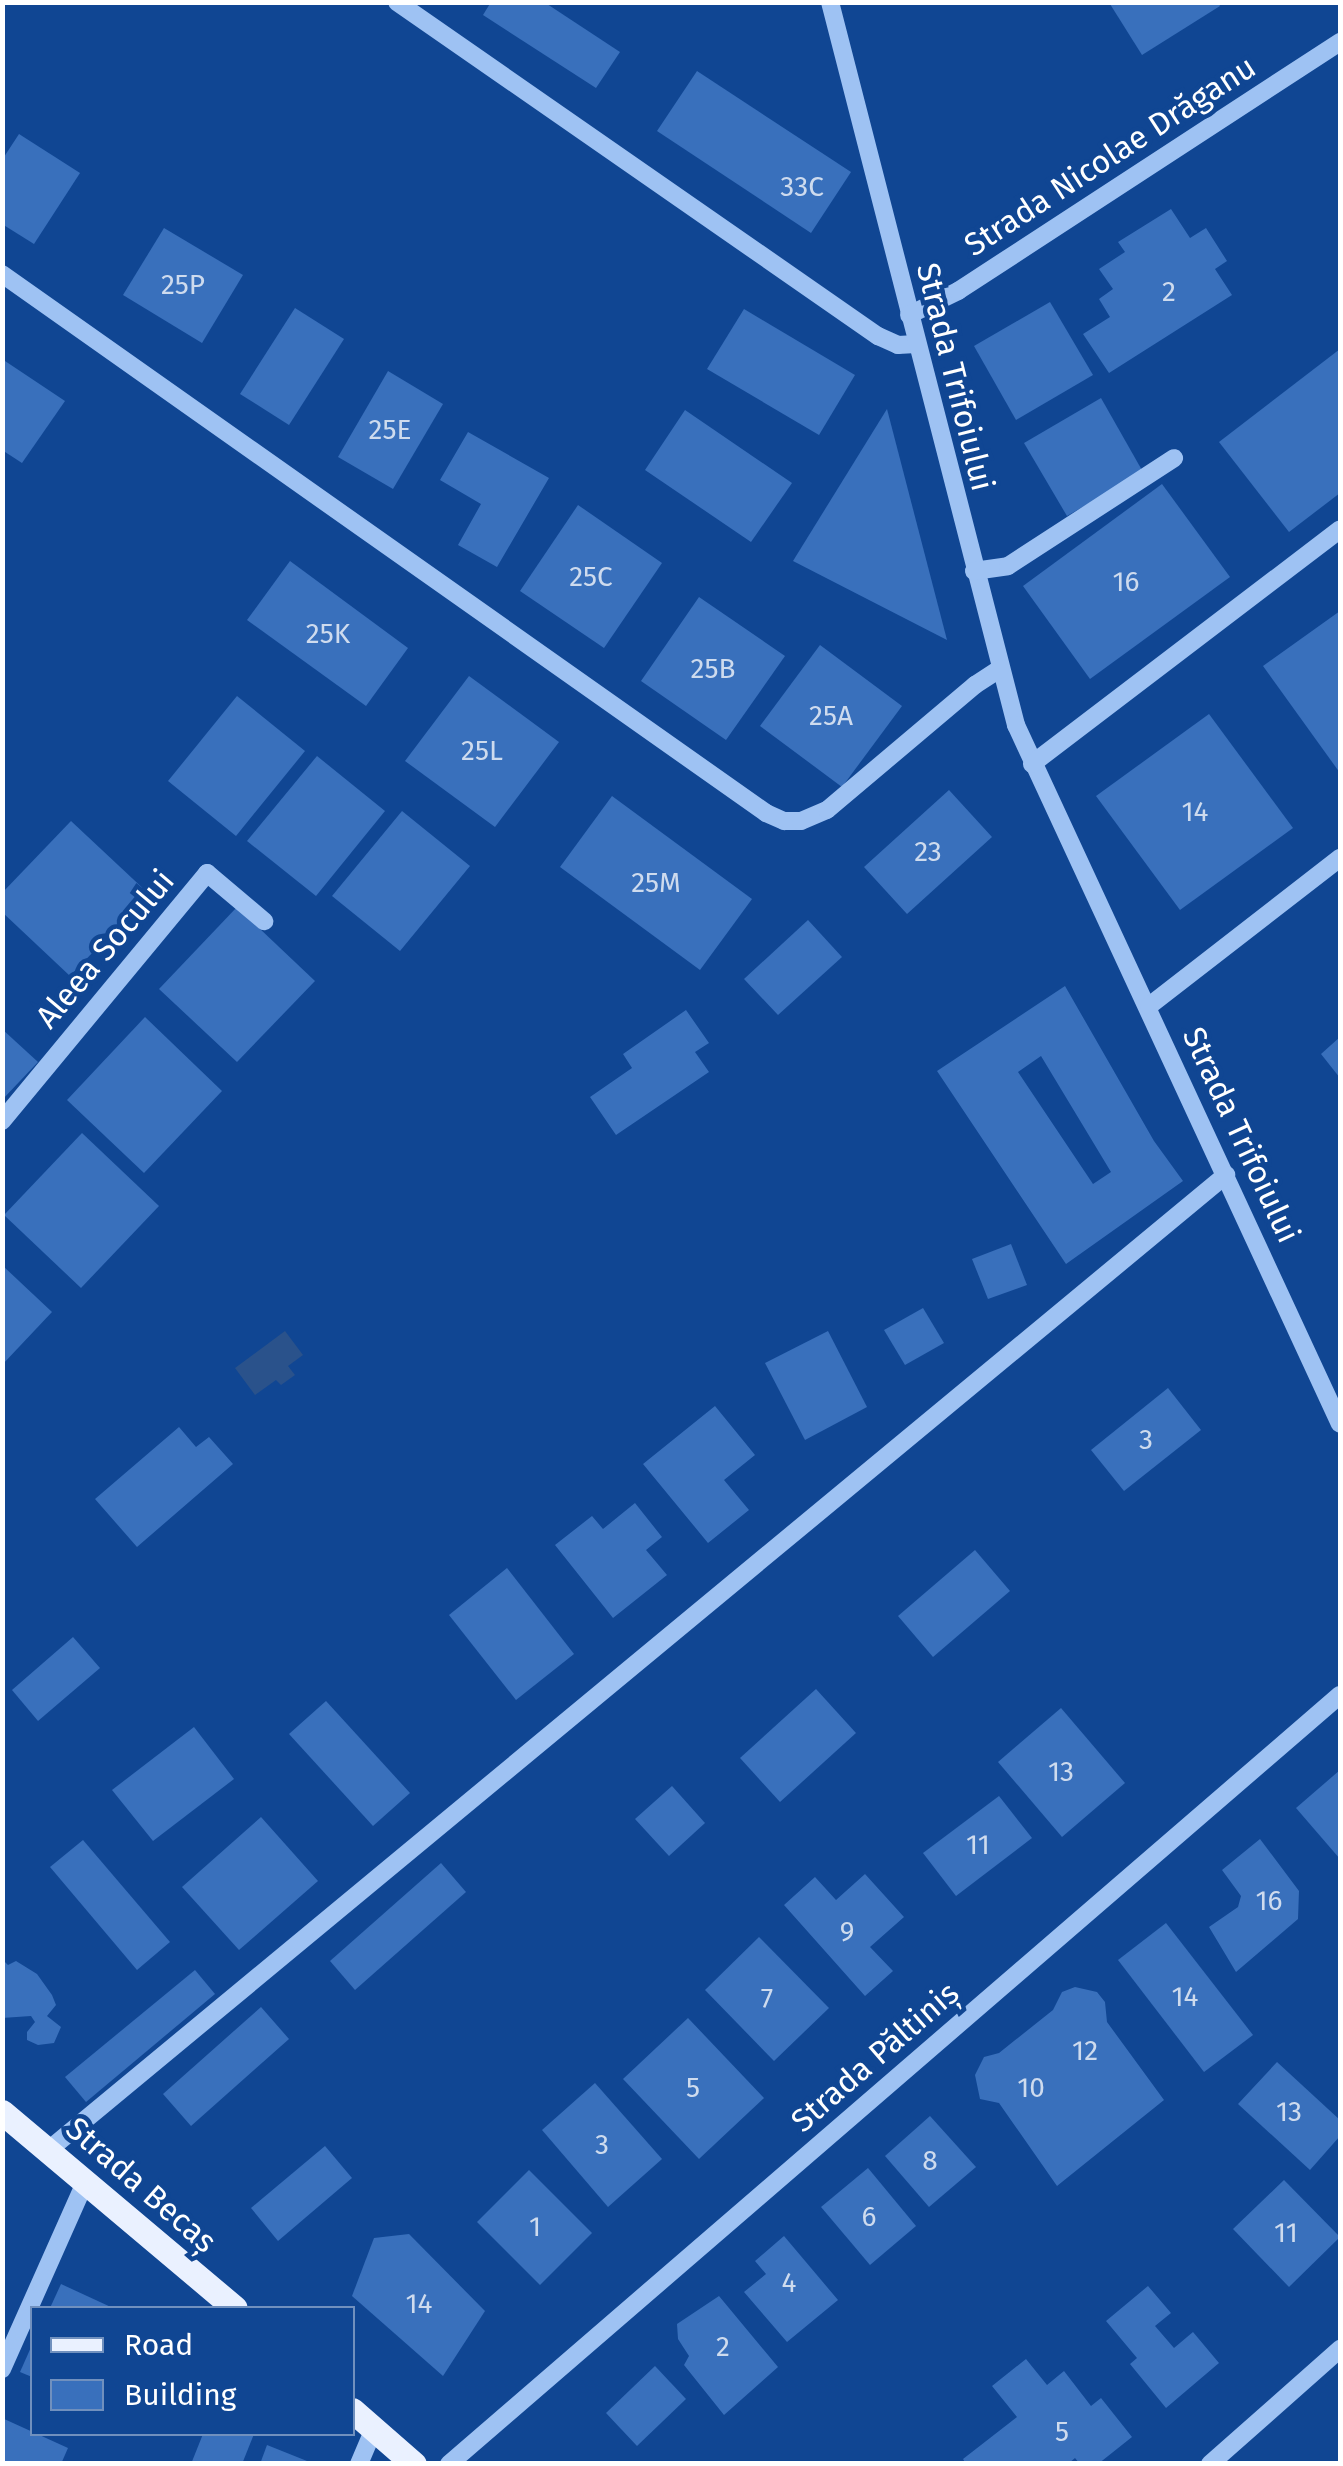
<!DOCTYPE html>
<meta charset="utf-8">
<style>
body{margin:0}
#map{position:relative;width:1343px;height:2466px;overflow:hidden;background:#104693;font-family:"Fira Sans",sans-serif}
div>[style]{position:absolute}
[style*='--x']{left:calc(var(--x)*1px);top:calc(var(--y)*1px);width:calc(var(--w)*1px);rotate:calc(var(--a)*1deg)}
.water>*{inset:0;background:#2a528b}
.building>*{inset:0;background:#3970bc}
.minor>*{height:18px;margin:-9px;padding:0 9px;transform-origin:9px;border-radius:9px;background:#9ec2f3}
.major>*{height:25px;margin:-12.5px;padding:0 12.5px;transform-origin:12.5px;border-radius:12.5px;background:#eaf1ff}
span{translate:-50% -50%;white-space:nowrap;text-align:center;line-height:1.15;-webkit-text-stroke:9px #104693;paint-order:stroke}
.number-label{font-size:28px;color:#cedbee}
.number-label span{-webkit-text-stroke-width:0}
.street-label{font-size:32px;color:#fff}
.frame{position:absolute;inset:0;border:5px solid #fff;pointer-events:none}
.legend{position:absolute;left:30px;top:2306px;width:325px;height:130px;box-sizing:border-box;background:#104693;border:2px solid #7090be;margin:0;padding:12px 18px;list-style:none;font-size:30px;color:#fff}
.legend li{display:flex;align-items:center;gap:20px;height:50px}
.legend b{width:50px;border:2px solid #7090be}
</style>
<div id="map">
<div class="water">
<div style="clip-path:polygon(285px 1331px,303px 1355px,288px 1366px,295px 1375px,281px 1385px,276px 1380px,255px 1395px,235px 1368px)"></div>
</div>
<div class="building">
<div style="clip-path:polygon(491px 2px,544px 2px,620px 52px,596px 88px,483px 15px)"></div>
<div style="clip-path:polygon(1113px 2px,1218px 2px,1220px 6px,1142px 55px,1110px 4px)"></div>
<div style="clip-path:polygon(697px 71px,851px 172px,811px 233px,657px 131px)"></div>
<div style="clip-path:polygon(19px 134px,80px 173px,34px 244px,2px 224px,2px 160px)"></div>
<div style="clip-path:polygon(1171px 209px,1190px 238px,1206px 228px,1227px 261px,1215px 269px,1232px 295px,1109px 373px,1083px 334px,1110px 317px,1099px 299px,1113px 289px,1099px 269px,1125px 252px,1118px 242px)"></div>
<div style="clip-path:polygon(164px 228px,243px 275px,202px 343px,123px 295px)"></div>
<div style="clip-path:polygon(1050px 302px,1093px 375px,1016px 420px,974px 346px)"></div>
<div style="clip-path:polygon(295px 308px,344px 339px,289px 425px,240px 394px)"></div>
<div style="clip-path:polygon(744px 309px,855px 375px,819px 435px,707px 369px)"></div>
<div style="clip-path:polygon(1340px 349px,1340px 493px,1289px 532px,1219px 442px)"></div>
<div style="clip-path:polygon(2px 359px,65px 401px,22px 463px,2px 450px)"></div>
<div style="clip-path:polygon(388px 371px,443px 404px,393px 489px,338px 457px)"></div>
<div style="clip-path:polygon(1101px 398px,1143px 472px,1067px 516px,1024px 443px)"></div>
<div style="clip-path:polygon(887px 409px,947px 640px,793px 561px)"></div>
<div style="clip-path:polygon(685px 410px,792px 483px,751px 542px,645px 470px)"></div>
<div style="clip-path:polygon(468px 432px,549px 478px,497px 567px,458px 545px,481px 504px,440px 480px)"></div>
<div style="clip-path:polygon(1162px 484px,1230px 577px,1090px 679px,1023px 586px)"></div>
<div style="clip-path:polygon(578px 505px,662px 563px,604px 648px,520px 591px)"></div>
<div style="clip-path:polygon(290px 561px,408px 648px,366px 706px,247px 620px)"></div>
<div style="clip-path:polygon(699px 597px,785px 656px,726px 740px,641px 681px)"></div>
<div style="clip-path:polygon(1340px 611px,1340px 773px,1263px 666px)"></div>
<div style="clip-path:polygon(820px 645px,902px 706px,842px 787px,760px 726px)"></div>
<div style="clip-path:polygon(469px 676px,559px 742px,495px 827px,405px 761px)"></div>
<div style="clip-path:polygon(237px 696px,305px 751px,236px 836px,168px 781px)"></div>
<div style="clip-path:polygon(1209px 714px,1293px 828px,1180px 910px,1096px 796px)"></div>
<div style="clip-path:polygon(317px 756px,385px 811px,316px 896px,247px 841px)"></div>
<div style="clip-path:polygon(949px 790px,992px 837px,907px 914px,864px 867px)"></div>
<div style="clip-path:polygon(612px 796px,752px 899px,700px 970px,560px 867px)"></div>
<div style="clip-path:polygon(402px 811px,470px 866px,400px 951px,332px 896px)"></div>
<div style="clip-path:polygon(71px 821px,149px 894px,70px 976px,2px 912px,2px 893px)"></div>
<div style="clip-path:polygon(237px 907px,315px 981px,237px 1062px,159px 989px)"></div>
<div style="clip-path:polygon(808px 920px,842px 957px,778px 1015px,744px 979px)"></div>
<div style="clip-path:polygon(evenodd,1065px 986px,1154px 1141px,1183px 1181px,1066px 1264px,937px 1071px,1065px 986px,1041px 1056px,1111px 1172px,1093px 1184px,1018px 1072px,1041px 1056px)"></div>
<div style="clip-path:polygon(686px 1010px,709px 1043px,695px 1052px,709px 1072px,616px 1135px,590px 1097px,632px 1068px,623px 1054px)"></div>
<div style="clip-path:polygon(145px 1017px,222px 1091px,144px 1173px,67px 1100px)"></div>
<div style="clip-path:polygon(2px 1029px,38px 1062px,2px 1100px)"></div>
<div style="clip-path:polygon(1340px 1037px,1340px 1078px,1321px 1054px)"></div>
<div style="clip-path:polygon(82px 1133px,159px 1206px,81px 1288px,4px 1215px)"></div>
<div style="clip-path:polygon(1011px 1244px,1027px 1285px,988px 1299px,972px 1259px)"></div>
<div style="clip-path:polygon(2px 1265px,52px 1312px,2px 1365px)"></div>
<div style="clip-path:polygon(923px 1308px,944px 1343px,905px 1365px,884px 1330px)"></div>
<div style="clip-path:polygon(828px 1331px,867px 1407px,805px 1440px,765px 1363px)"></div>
<div style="clip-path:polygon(1168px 1388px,1201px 1430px,1124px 1491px,1091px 1450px)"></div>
<div style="clip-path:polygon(715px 1406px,755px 1455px,724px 1480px,749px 1510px,708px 1543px,643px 1464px)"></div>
<div style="clip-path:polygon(179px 1427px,196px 1447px,209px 1437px,233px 1464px,137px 1547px,95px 1499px)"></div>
<div style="clip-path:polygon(635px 1503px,662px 1537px,646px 1550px,667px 1575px,613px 1618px,555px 1545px,592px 1516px,603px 1529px)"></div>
<div style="clip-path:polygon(975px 1550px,1010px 1591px,933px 1657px,898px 1616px)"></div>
<div style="clip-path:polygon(507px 1568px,574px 1654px,516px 1700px,449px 1615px)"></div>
<div style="clip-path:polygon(73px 1637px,100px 1668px,38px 1721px,12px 1690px)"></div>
<div style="clip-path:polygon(816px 1689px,856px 1733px,780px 1802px,740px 1758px)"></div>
<div style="clip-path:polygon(326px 1701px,410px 1793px,373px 1826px,289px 1734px)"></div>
<div style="clip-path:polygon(1061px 1708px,1125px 1783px,1062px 1837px,998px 1762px)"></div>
<div style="clip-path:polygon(194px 1727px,234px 1779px,153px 1841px,112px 1790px)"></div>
<div style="clip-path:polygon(1340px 1770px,1340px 1859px,1296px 1808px)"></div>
<div style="clip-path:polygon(672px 1786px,705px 1823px,669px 1856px,635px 1819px)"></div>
<div style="clip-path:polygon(999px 1796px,1032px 1838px,956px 1896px,923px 1853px)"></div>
<div style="clip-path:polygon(261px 1817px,318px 1881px,239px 1950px,182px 1887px)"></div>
<div style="clip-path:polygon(1260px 1839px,1299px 1891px,1298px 1919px,1236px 1972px,1209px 1927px,1238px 1907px,1241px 1896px,1222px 1870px)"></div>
<div style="clip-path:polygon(83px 1840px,170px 1942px,137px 1970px,50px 1867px)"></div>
<div style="clip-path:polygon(441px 1863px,466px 1892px,355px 1990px,330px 1961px)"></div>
<div style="clip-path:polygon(865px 1874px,904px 1917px,870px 1947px,893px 1971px,865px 1996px,784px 1905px,815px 1877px,836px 1900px)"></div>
<div style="clip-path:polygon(1166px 1923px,1253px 2035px,1204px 2072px,1118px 1960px)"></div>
<div style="clip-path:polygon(759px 1937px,829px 2008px,774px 2061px,705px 1990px)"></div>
<div style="clip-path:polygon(2px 1959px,8px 1965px,16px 1961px,37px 1974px,52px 1995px,56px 2005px,47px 2016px,61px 2027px,54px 2043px,38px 2045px,27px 2040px,27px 2032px,35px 2022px,31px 2016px,2px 2018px)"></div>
<div style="clip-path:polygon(195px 1970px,215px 1994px,86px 2102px,65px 2077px)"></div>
<div style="clip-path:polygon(1075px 1987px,1097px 1992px,1105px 2002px,1107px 2022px,1164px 2100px,1057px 2186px,999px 2103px,980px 2099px,975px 2075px,984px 2057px,999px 2053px,1053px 2010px,1062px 1992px)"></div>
<div style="clip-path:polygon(261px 2007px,289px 2039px,191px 2126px,163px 2094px)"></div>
<div style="clip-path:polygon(688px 2018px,764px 2098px,699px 2159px,623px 2079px)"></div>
<div style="clip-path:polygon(1277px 2062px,1340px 2120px,1340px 2136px,1310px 2170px,1238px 2104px)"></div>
<div style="clip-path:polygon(595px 2083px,662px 2159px,608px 2207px,542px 2130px)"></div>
<div style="clip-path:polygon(930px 2116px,976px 2167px,929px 2207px,885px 2156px)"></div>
<div style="clip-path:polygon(325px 2146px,352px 2178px,278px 2241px,251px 2208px)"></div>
<div style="clip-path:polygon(868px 2168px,916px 2226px,870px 2265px,821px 2207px)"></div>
<div style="clip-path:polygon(529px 2170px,592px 2233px,540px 2285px,477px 2222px)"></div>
<div style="clip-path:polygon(1284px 2180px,1340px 2237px,1289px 2287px,1233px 2229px)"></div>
<div style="clip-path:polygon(409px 2234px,485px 2311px,443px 2376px,352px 2296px,374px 2238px)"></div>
<div style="clip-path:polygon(784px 2236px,838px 2300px,787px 2342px,744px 2292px,766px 2274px,755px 2261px)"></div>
<div style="clip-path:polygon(61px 2284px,113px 2308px,50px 2308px)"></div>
<div style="clip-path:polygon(1148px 2286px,1171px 2313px,1155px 2326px,1174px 2348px,1193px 2332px,1219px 2363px,1166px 2408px,1130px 2364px,1137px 2358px,1106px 2321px)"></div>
<div style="clip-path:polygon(719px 2296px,778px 2367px,724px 2415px,684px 2365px,689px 2356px,678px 2339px,677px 2324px)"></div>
<div style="clip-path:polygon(32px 2345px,32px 2377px,20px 2372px)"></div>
<div style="clip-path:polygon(1026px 2359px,1047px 2385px,1064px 2371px,1091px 2406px,1101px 2398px,1132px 2437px,1098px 2464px,1080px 2464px,1075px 2458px,1068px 2464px,966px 2464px,963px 2459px,1017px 2417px,992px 2386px)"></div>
<div style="clip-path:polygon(655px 2366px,686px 2399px,637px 2446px,606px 2413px)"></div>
<div style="clip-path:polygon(2px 2418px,68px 2448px,61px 2464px,2px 2464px)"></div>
<div style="clip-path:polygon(203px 2434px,254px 2434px,242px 2464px,191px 2464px)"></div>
<div style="clip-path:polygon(267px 2445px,312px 2463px,312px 2464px,260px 2464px)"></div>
</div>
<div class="minor">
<div style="--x:397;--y:2;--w:586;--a:34.78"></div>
<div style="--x:878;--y:336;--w:22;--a:24"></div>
<div style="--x:898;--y:345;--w:18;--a:-3"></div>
<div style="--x:830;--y:2;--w:747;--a:75.57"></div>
<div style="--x:1016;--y:725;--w:770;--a:65.13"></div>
<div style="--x:2;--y:274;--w:935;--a:35.2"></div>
<div style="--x:766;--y:813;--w:20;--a:24"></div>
<div style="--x:784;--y:821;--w:17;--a:0"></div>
<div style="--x:801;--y:821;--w:28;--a:-23"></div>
<div style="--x:827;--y:810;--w:194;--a:-40.2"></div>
<div style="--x:975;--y:685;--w:30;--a:-33"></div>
<div style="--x:909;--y:315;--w:55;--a:-26.1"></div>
<div style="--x:958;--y:291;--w:456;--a:-33.1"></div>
<div style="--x:974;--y:571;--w:34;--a:-8"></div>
<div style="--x:1008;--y:566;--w:198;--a:-33"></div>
<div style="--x:1032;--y:764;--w:387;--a:-37.3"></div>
<div style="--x:1149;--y:1006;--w:242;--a:-37.8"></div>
<div style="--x:2;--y:1121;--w:322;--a:-50.4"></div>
<div style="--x:207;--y:873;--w:75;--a:40.1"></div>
<div style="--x:51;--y:2148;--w:1526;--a:-39.63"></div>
<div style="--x:2;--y:2369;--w:207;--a:-66"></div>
<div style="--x:359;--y:2464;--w:38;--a:-67"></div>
<div style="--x:449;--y:2464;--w:1177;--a:-40.8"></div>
<div style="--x:1210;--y:2464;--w:174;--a:-41.5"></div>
</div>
<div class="major">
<div style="--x:2;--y:2112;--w:304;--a:40.1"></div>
<div style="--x:352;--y:2410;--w:82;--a:41.1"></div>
</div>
<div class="number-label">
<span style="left:802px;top:187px">33C</span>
<span style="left:183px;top:285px">25P</span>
<span style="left:1169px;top:292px">2</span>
<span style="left:390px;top:430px">25E</span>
<span style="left:591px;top:577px">25C</span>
<span style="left:1126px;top:582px">16</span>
<span style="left:328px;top:634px">25K</span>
<span style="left:713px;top:669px">25B</span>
<span style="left:831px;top:716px">25A</span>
<span style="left:482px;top:751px">25L</span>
<span style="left:1195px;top:812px">14</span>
<span style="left:928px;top:852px">23</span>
<span style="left:656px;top:883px">25M</span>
<span style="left:1146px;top:1440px">3</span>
<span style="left:1061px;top:1772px">13</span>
<span style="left:978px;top:1845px">11</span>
<span style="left:1269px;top:1901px">16</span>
<span style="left:847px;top:1932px">9</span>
<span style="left:1185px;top:1997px">14</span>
<span style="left:767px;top:1999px">7</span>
<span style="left:1085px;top:2051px">12</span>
<span style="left:693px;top:2088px">5</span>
<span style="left:1031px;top:2088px">10</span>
<span style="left:1289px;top:2112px">13</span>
<span style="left:602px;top:2145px">3</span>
<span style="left:930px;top:2161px">8</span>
<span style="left:869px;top:2217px">6</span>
<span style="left:535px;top:2227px">1</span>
<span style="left:1286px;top:2233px">11</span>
<span style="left:789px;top:2283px">4</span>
<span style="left:419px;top:2304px">14</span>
<span style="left:723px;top:2347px">2</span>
<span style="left:1062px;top:2432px">5</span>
</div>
<div class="street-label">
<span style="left:1110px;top:156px;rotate:-33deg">Strada Nicolae Drăganu</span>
<span style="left:955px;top:377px;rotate:76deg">Strada Trifoiului</span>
<span style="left:105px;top:949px;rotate:-50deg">Aleea Socului</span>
<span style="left:1241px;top:1135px;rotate:65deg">Strada Trifoiului</span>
<span style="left:875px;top:2057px;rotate:-41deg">Strada Păltiniș</span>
<span style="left:141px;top:2185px;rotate:41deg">Strada Becaș</span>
</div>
<div class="frame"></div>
<ul class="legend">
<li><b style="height:12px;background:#eaf1ff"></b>Road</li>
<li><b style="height:28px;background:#3970bc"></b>Building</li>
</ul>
</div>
